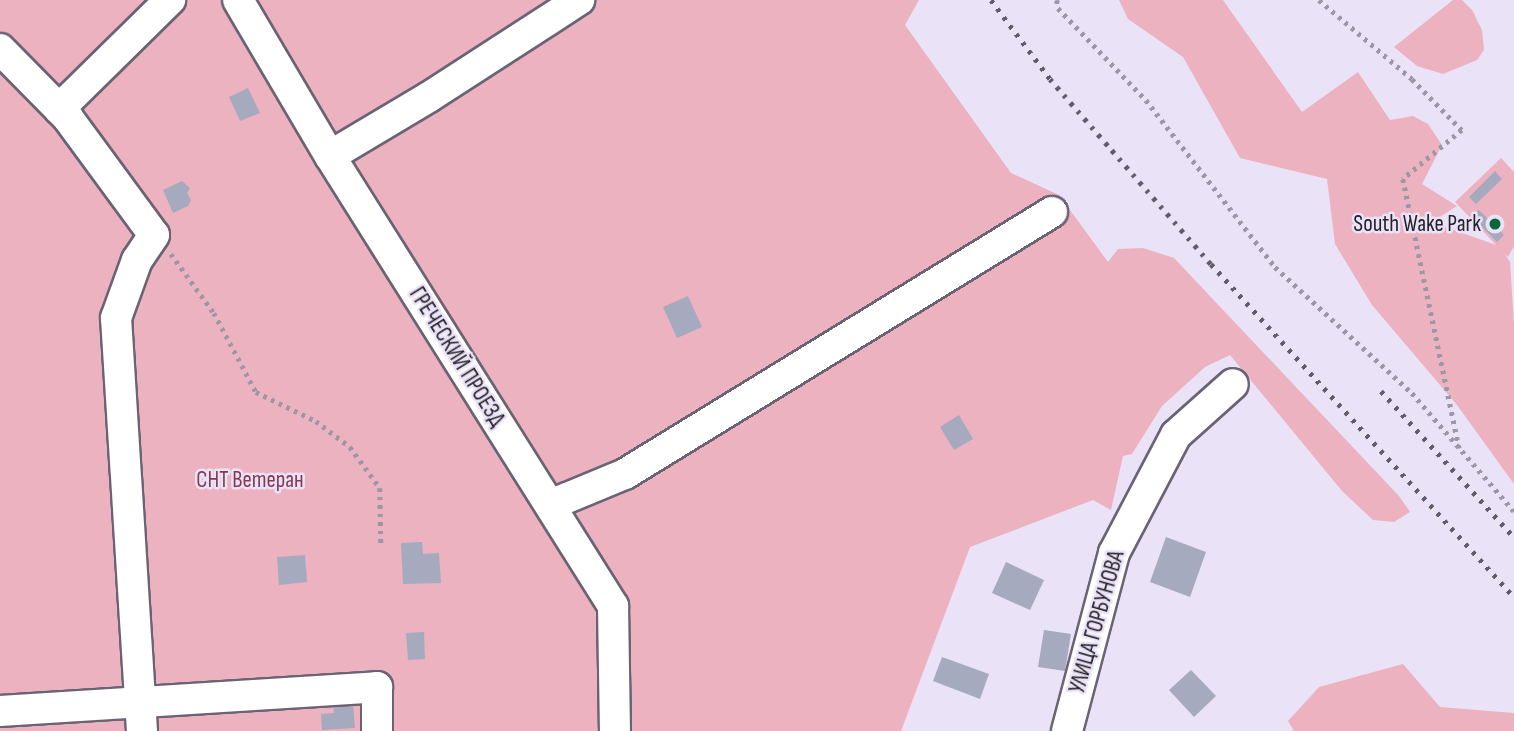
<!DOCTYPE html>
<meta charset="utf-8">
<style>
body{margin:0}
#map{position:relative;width:1514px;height:731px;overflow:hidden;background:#eae2f6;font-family:"Sofia Sans Condensed",sans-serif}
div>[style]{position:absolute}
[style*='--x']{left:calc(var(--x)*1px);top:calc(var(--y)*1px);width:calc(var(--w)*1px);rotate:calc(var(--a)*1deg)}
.green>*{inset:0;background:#ecb2bf}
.building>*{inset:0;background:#a5aabe}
.path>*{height:4.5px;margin-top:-2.25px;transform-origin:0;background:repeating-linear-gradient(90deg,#9c96a5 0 3.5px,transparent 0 8.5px)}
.roads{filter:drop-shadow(2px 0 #6a6374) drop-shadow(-2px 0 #6a6374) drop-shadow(0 2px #6a6374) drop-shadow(0 -2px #6a6374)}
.minor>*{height:30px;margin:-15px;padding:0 15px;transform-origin:15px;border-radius:15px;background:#fff}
.rail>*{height:5px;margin-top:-2.5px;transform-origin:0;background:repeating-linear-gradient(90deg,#615d68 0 3.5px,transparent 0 10.5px)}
.dots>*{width:19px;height:19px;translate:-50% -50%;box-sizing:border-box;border:4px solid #eae2f6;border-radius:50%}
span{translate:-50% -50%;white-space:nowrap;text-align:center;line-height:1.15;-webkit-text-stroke:5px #eae2f6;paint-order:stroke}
.poi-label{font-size:23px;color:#242128}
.right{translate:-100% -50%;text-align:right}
.street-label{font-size:23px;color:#242128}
.park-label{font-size:23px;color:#873850}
</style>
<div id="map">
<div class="green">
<div style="clip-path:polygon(0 0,919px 0,905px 25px,1011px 173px,1059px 195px,1108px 262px,1118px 249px,1143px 248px,1174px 258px,1399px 496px,1410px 512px,1394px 522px,1373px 520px,1342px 491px,1230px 355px,1205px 367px,1162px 406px,1132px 454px,1123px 456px,1111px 510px,1093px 500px,970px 547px,901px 731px,0 731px)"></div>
<div style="clip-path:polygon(1119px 0,1223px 0,1302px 112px,1358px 72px,1390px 120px,1413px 116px,1428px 124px,1442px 145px,1422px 184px,1457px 206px,1432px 222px,1496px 245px,1455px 202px,1501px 158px,1514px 172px,1514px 246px,1508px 257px,1504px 253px,1510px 262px,1514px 325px,1514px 484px,1457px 405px,1372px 305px,1335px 244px,1327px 179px,1240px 158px,1183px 57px,1128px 19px)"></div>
<div style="clip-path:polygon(1453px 0,1462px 0,1472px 10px,1482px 30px,1484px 50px,1477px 60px,1443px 74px,1417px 66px,1394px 47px)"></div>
<div style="clip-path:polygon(1403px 664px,1440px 707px,1514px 713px,1514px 731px,1294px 731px,1288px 721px,1319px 687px)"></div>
</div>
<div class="building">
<div style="clip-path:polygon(248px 88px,260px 113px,240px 121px,229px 97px)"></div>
<div style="clip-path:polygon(1495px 171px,1502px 179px,1476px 204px,1469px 197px)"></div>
<div style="clip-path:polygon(182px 181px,190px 188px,187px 193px,191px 200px,188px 206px,173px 213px,163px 190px)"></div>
<div style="clip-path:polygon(1479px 210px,1504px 235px,1497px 242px,1472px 217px)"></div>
<div style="clip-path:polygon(688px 296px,702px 327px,677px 338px,663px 307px)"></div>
<div style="clip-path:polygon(959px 415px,973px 439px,954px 450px,940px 427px)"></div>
<div style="clip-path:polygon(1166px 537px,1206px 552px,1190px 597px,1150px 582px)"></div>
<div style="clip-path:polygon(422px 542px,423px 554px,439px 553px,441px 583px,403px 584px,401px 543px)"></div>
<div style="clip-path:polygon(305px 555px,307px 582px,279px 585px,277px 557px)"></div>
<div style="clip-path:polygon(1006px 562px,1044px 580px,1030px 610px,992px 593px)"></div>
<div style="clip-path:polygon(1044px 630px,1071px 634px,1065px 671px,1038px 667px)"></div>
<div style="clip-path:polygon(424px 632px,425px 659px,408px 660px,406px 633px)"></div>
<div style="clip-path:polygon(942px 657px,989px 674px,980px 699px,933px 681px)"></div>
<div style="clip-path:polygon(1191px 670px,1216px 696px,1194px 717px,1169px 690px)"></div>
<div style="clip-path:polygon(353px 704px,355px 728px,322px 730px,321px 714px,334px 713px,333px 705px)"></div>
</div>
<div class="path">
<div style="--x:1057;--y:0;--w:8;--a:83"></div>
<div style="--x:1058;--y:8;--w:127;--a:46.3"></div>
<div style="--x:1146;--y:100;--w:211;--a:52.3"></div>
<div style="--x:1275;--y:267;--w:186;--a:42.6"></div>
<div style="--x:1412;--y:393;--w:156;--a:49.2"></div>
<div style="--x:1319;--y:0;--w:122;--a:40.3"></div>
<div style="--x:1412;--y:79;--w:71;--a:45.6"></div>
<div style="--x:1462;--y:130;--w:77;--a:140.3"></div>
<div style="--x:1403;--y:179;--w:275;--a:78.2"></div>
<div style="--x:171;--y:254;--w:73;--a:53.9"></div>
<div style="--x:214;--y:313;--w:89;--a:62"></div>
<div style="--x:256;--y:392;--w:67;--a:25.8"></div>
<div style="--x:316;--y:421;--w:43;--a:37.4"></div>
<div style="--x:350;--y:447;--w:51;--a:53.8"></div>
<div style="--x:380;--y:488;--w:57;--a:89"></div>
</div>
<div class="roads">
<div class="minor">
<div style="--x:238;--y:0;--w:181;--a:59.5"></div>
<div style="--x:330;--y:156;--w:532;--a:57.83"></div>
<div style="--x:613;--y:606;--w:125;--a:89.1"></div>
<div style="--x:0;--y:49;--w:97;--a:45.4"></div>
<div style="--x:68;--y:118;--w:145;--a:53.7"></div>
<div style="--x:154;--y:235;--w:30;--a:124"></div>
<div style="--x:137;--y:260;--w:62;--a:109.9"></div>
<div style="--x:116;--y:318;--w:414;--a:86.4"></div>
<div style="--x:59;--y:109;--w:156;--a:-44.5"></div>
<div style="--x:330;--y:156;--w:115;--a:-30.8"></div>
<div style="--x:429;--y:97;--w:179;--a:-32.9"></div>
<div style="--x:550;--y:505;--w:81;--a:-22.5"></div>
<div style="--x:625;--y:474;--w:501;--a:-31.53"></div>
<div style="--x:0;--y:711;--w:378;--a:-3.6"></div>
<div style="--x:377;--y:687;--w:44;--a:90"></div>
<div style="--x:1067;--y:731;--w:184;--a:-75.2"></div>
<div style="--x:1114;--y:553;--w:133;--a:-62.3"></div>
<div style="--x:1176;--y:435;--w:76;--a:-41.8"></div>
</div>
</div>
<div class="rail">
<div style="--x:991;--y:0;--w:99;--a:53.2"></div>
<div style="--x:1050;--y:79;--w:245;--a:49"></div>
<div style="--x:1211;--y:264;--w:450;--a:47.7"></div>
<div style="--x:1381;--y:391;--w:197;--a:47.7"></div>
</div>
<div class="dots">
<div style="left:1495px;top:224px;background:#06693e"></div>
</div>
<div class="poi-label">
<span class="right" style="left:1481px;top:224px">South Wake Park</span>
</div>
<div class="street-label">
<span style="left:457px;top:357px;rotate:58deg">ГРЕЧЕСКИЙ ПРОЕЗД</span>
<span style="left:1097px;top:622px;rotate:-74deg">УЛИЦА ГОРБУНОВА</span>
</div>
<div class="park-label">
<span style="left:250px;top:480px">СНТ Ветеран</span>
</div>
</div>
